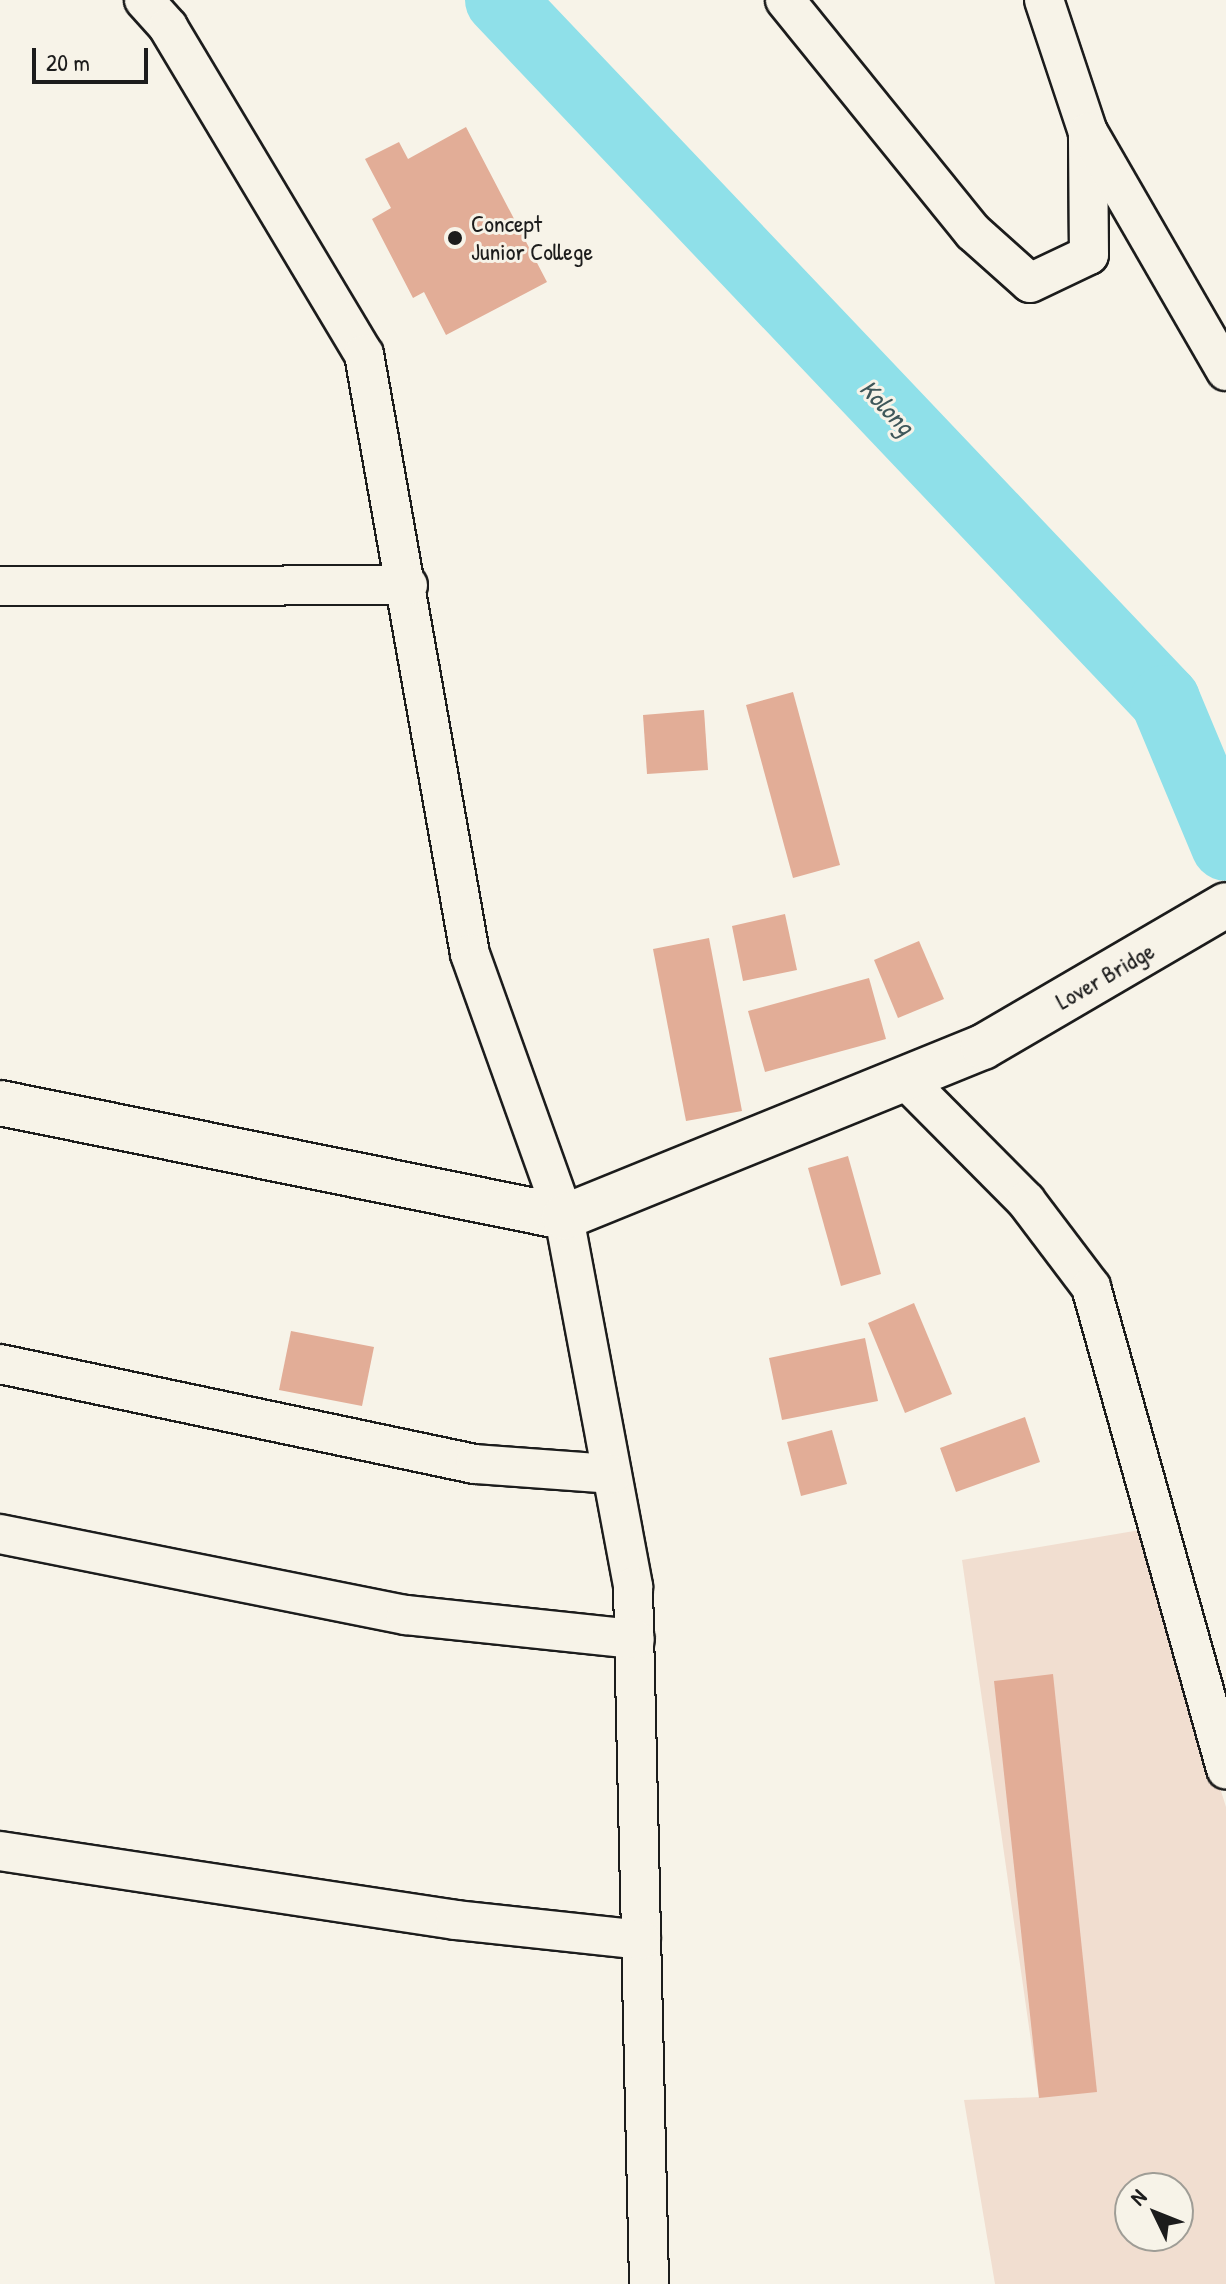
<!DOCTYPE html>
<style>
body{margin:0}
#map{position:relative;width:1226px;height:2284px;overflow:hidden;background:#f7f3e8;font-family:"Patrick Hand",sans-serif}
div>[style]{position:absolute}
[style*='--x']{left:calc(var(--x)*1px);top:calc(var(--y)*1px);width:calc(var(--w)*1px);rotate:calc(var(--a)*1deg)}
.built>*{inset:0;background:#f1ded0}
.river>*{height:70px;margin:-35px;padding:0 35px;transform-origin:35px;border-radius:35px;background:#8fe0e9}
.building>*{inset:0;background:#e2ad97}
.roads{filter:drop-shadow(2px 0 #1c1c1c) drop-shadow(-2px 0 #1c1c1c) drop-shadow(0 2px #1c1c1c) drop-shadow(0 -2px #1c1c1c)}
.street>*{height:38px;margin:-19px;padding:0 19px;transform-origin:19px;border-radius:19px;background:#f7f3e8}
.secondary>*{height:44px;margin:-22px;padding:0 22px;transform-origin:22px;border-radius:22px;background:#f7f3e8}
.dots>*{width:22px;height:22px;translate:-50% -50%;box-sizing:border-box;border:4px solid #f7f3e8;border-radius:50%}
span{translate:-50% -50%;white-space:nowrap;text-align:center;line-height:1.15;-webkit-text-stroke:6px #f7f3e8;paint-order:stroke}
.poi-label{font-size:24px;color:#1c1c1c}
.left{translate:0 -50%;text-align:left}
.street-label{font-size:24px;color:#1c1c1c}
.water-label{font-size:26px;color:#3e575a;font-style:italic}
.north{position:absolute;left:1114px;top:2172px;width:80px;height:80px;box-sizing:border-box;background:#f7f3e8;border:2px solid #9f9d96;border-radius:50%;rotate:313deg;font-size:22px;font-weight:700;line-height:32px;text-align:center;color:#1c1c1c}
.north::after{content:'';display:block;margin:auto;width:28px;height:36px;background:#1c1c1c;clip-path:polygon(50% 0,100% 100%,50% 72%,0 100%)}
.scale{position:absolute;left:32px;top:48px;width:116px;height:36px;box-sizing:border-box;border:4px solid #1c1c1c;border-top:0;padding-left:10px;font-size:24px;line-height:28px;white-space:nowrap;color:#1c1c1c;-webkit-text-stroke:6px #f7f3e8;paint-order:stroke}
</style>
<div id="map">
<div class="built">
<div style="clip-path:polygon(evenodd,1140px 1530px,1226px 1807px,1226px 2284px,995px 2284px,964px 2100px,1039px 2097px,962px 1560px,1140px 1530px,1130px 2188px,1178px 2188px,1178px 2236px,1130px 2236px,1130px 2188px)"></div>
</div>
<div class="river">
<div style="--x:500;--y:0;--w:966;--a:46.47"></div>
<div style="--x:1165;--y:700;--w:158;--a:67.3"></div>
</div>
<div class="building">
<div style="clip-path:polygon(466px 127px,547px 282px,446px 335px,424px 292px,413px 298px,372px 219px,391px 208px,365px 159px,399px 142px,408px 159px)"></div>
<div style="clip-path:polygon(793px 692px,840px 865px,793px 878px,746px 705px)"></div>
<div style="clip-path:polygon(704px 710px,708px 770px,647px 774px,643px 715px)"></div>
<div style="clip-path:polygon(785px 914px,797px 970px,743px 981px,732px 926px)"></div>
<div style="clip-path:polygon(709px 938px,742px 1111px,686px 1121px,653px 949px)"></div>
<div style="clip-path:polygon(919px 941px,944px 999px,898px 1018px,874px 960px)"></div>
<div style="clip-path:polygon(869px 978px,886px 1039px,765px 1072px,748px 1011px)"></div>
<div style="clip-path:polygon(848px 1156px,881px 1274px,841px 1286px,808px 1168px)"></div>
<div style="clip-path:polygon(914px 1303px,952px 1394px,905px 1413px,868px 1323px)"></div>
<div style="clip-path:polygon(291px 1331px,374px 1347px,362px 1406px,279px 1390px)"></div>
<div style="clip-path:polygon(865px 1338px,878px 1401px,782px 1420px,769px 1358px)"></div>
<div style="clip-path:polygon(1025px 1417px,1040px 1462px,956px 1492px,940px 1448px)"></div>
<div style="clip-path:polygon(832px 1430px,847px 1484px,801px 1496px,787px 1442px)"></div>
<div style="clip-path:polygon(1053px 1674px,1097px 2092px,1039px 2098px,994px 1681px)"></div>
</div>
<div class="roads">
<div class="street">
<div style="--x:144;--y:0;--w:36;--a:48"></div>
<div style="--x:168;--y:27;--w:381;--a:59.1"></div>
<div style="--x:364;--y:354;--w:609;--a:79.98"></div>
<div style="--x:470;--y:954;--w:279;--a:70.3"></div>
<div style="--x:564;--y:1217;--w:376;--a:79.4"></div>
<div style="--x:633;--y:1587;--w:697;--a:88.68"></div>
<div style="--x:785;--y:0;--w:299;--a:51"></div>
<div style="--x:973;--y:232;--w:76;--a:41.8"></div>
<div style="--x:1030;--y:283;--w:65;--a:-25.4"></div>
<div style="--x:1089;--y:255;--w:123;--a:-90.5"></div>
<div style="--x:1044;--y:0;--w:139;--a:71.6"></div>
<div style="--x:1088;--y:132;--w:276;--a:60"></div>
<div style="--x:0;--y:586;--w:408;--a:-0.1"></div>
<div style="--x:905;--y:1079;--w:172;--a:45.2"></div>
<div style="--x:1026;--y:1201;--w:108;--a:52.9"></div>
<div style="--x:1091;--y:1287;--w:501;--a:74.35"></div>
<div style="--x:0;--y:1364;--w:485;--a:11.9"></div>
<div style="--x:475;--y:1464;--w:137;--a:4.2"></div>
<div style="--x:0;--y:1534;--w:414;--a:11.3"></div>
<div style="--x:406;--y:1615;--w:230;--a:6"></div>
<div style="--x:0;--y:1851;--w:460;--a:8.6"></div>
<div style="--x:455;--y:1920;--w:187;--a:6.1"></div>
</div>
<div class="secondary">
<div style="--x:0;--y:1103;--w:575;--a:11.43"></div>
<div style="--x:564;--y:1217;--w:452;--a:-22.1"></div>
<div style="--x:983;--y:1047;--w:281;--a:-30.3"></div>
</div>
</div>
<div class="dots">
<div style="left:455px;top:238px;background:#1c1c1c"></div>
</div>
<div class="poi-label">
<span class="left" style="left:471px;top:238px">Concept<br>Junior College</span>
</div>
<div class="street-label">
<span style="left:1105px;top:976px;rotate:-30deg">Lover Bridge</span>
</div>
<div class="water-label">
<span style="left:887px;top:407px;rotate:46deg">Kolong</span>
</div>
<div class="north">N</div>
<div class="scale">20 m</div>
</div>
